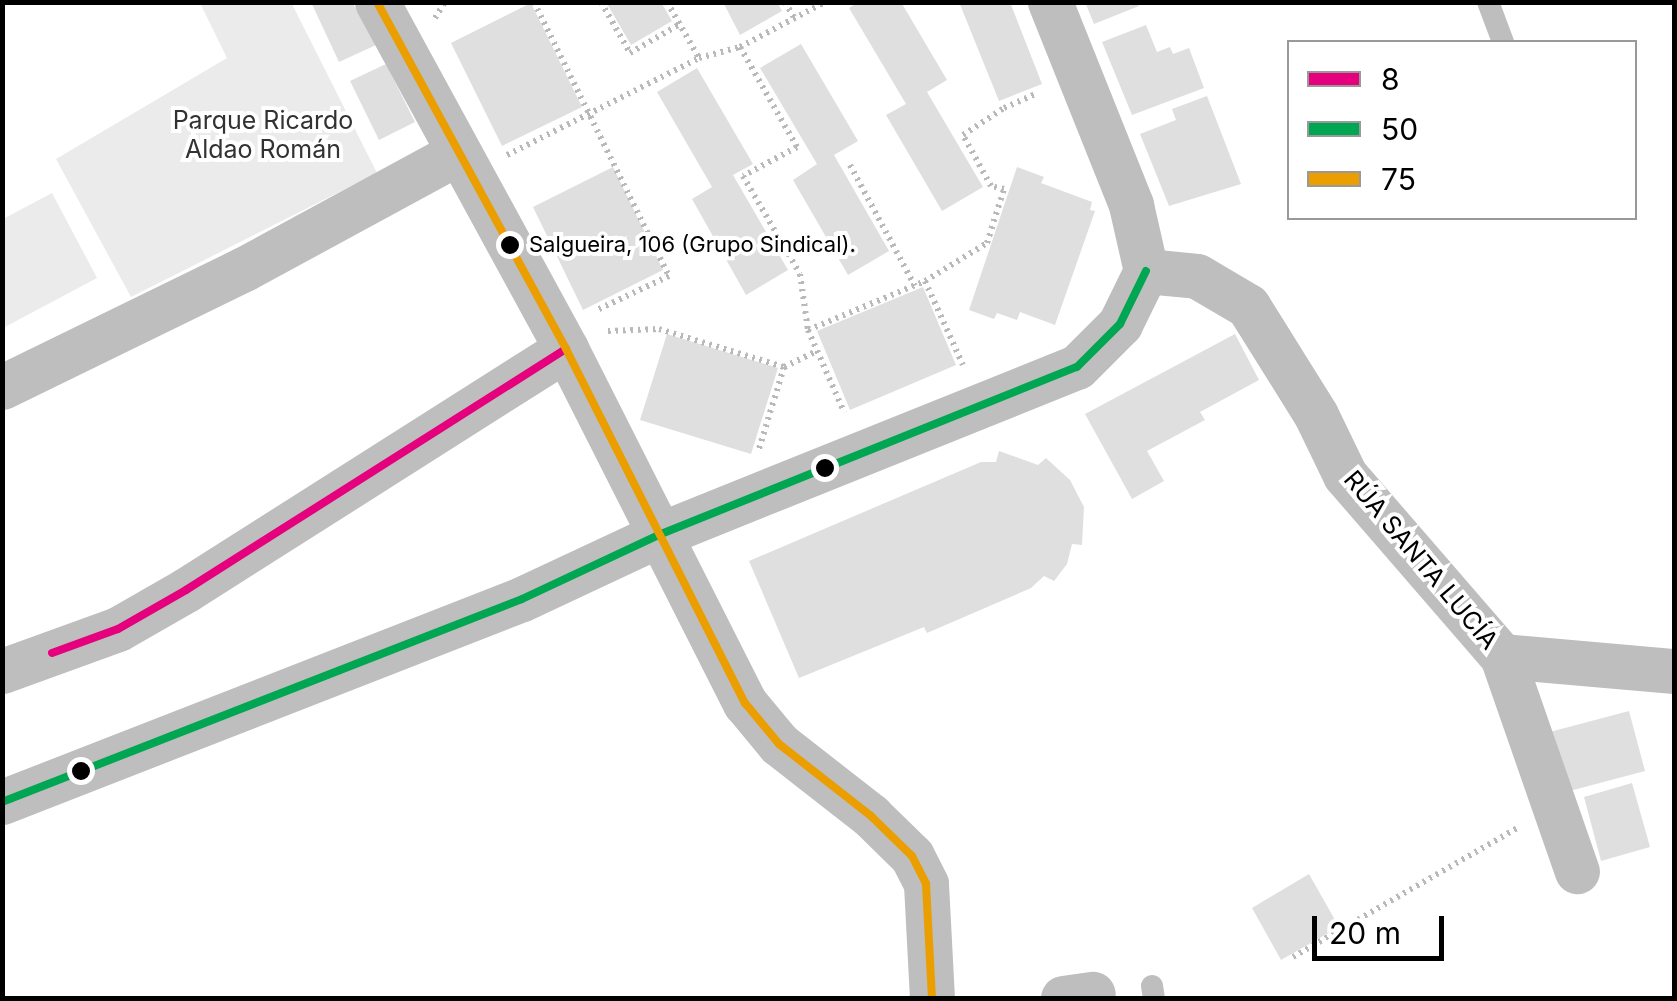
<!DOCTYPE html>
<meta charset="utf-8">
<style>
body{margin:0}
#map{position:relative;width:1677px;height:1001px;overflow:hidden;background:#fff;font-family:Inter,sans-serif}
div>[style]{position:absolute}
[style*='--x']{left:calc(var(--x)*1px);top:calc(var(--y)*1px);width:calc(var(--w)*1px);rotate:calc(var(--a)*1deg)}
.green>*{inset:0;background:#ebebeb}
.building>*{inset:0;background:#dfdfdf}
.path>*{height:6px;margin-top:-3px;transform-origin:0;background:repeating-linear-gradient(90deg,#b9b9b9 0 2.5px,transparent 0 7.5px)}
.service>*{height:22px;margin:-11px;padding:0 11px;transform-origin:11px;border-radius:11px;background:#bebebe}
.minor>*{height:45px;margin:-22.5px;padding:0 22.5px;transform-origin:22.5px;border-radius:22.5px;background:#bebebe}
.bus-1>*{height:8px;margin:-4px;padding:0 4px;transform-origin:4px;border-radius:4px;background:#e5007d}
.bus-2>*{height:8px;margin:-4px;padding:0 4px;transform-origin:4px;border-radius:4px;background:#00a651}
.bus-3>*{height:8px;margin:-4px;padding:0 4px;transform-origin:4px;border-radius:4px;background:#eb9e00}
.dots>*{width:28px;height:28px;translate:-50% -50%;box-sizing:border-box;border:5px solid #fff;border-radius:50%}
span{translate:-50% -50%;white-space:nowrap;text-align:center;line-height:1.15;-webkit-text-stroke:8px #fff;paint-order:stroke}
.bus-label{font-size:22px;color:#000}
.left{translate:0 -50%;text-align:left}
.park-label{font-size:25px;color:#323232}
.street-label{font-size:25px;color:#000}
.frame{position:absolute;inset:0;border:5px solid #000;pointer-events:none}
.legend{position:absolute;left:1287px;top:40px;width:350px;height:180px;box-sizing:border-box;background:#fff;border:2px solid #999;margin:0;padding:12px 18px;list-style:none;font-size:30px;color:#000}
.legend li{display:flex;align-items:center;gap:20px;height:50px}
.legend b{width:50px;border:2px solid #999}
.scale{position:absolute;left:1312px;top:916px;width:132px;height:45px;box-sizing:border-box;border:5px solid #000;border-top:0;padding-left:12px;font-size:30px;line-height:35px;white-space:nowrap;color:#000;-webkit-text-stroke:8px #fff;paint-order:stroke}
</style>
<div id="map">
<div class="green">
<div style="clip-path:polygon(291px 2px,377px 173px,131px 297px,56px 159px,227px 58px,200px 3px)"></div>
<div style="clip-path:polygon(52px 193px,97px 278px,3px 328px,3px 219px)"></div>
</div>
<div class="building">
<div style="clip-path:polygon(311px 2px,352px 2px,376px 45px,339px 62px)"></div>
<div style="clip-path:polygon(606px 2px,661px 2px,672px 21px,631px 45px)"></div>
<div style="clip-path:polygon(723px 2px,777px 2px,782px 11px,740px 35px)"></div>
<div style="clip-path:polygon(859px 2px,901px 2px,947px 80px,927px 92px,983px 187px,942px 211px,886px 115px,906px 104px,849px 8px)"></div>
<div style="clip-path:polygon(959px 2px,1010px 2px,1042px 84px,999px 101px)"></div>
<div style="clip-path:polygon(1085px 2px,1137px 2px,1139px 6px,1094px 24px)"></div>
<div style="clip-path:polygon(531px 3px,582px 107px,502px 146px,451px 43px)"></div>
<div style="clip-path:polygon(1146px 25px,1157px 52px,1170px 47px,1173px 54px,1189px 48px,1204px 88px,1132px 115px,1102px 42px)"></div>
<div style="clip-path:polygon(801px 44px,858px 141px,834px 155px,889px 251px,848px 275px,793px 180px,817px 164px,760px 68px)"></div>
<div style="clip-path:polygon(386px 64px,415px 122px,379px 140px,350px 81px)"></div>
<div style="clip-path:polygon(697px 68px,753px 164px,733px 175px,788px 270px,746px 295px,692px 199px,712px 187px,657px 92px)"></div>
<div style="clip-path:polygon(1207px 96px,1241px 184px,1169px 206px,1140px 134px,1176px 120px,1172px 109px)"></div>
<div style="clip-path:polygon(613px 167px,663px 270px,583px 310px,533px 207px)"></div>
<div style="clip-path:polygon(1017px 167px,1044px 177px,1041px 183px,1092px 202px,1090px 210px,1095px 211px,1055px 325px,1020px 312px,1017px 320px,997px 313px,994px 319px,969px 310px)"></div>
<div style="clip-path:polygon(923px 287px,956px 365px,850px 410px,817px 331px)"></div>
<div style="clip-path:polygon(667px 334px,778px 368px,751px 454px,640px 420px)"></div>
<div style="clip-path:polygon(1235px 334px,1259px 380px,1200px 412px,1205px 420px,1147px 451px,1164px 481px,1132px 499px,1085px 414px)"></div>
<div style="clip-path:polygon(999px 451px,1038px 465px,1046px 458px,1070px 480px,1084px 507px,1082px 545px,1072px 544px,1067px 564px,1054px 581px,1044px 576px,1031px 588px,927px 633px,924px 627px,799px 678px,749px 561px,981px 462px,996px 462px)"></div>
<div style="clip-path:polygon(1629px 711px,1645px 771px,1562px 793px,1546px 733px)"></div>
<div style="clip-path:polygon(1632px 783px,1650px 847px,1601px 861px,1584px 797px)"></div>
<div style="clip-path:polygon(1309px 874px,1339px 927px,1281px 960px,1252px 908px)"></div>
</div>
<div class="path">
<div style="--x:534;--y:2;--w:305;--a:63.8"></div>
<div style="--x:669;--y:276;--w:82;--a:154.7"></div>
<div style="--x:601;--y:2;--w:59;--a:60.4"></div>
<div style="--x:630;--y:53;--w:58;--a:-30.1"></div>
<div style="--x:667;--y:2;--w:64;--a:60.3"></div>
<div style="--x:785;--y:2;--w:20;--a:60"></div>
<div style="--x:435;--y:18;--w:19;--a:-58"></div>
<div style="--x:740;--y:47;--w:115;--a:60.3"></div>
<div style="--x:797;--y:147;--w:61;--a:151.8"></div>
<div style="--x:743;--y:176;--w:113;--a:59.8"></div>
<div style="--x:800;--y:274;--w:57;--a:81.9"></div>
<div style="--x:808;--y:330;--w:90;--a:66.3"></div>
<div style="--x:507;--y:155;--w:215;--a:-26.8"></div>
<div style="--x:699;--y:58;--w:42;--a:-15"></div>
<div style="--x:740;--y:47;--w:96;--a:-27.9"></div>
<div style="--x:850;--y:165;--w:137;--a:61.8"></div>
<div style="--x:925;--y:281;--w:92;--a:65.7"></div>
<div style="--x:808;--y:330;--w:127;--a:-22.7"></div>
<div style="--x:925;--y:281;--w:73;--a:-31.5"></div>
<div style="--x:987;--y:243;--w:57;--a:-72.5"></div>
<div style="--x:1004;--y:189;--w:13;--a:-167"></div>
<div style="--x:991;--y:186;--w:58;--a:-118.8"></div>
<div style="--x:963;--y:135;--w:49;--a:-33.4"></div>
<div style="--x:1004;--y:108;--w:37;--a:-24"></div>
<div style="--x:608;--y:331;--w:51;--a:-2.2"></div>
<div style="--x:659;--y:329;--w:131;--a:16.9"></div>
<div style="--x:784;--y:367;--w:86;--a:107"></div>
<div style="--x:784;--y:367;--w:37;--a:-26"></div>
<div style="--x:1293;--y:957;--w:258;--a:-29.9"></div>
</div>
<div class="service">
<div style="--x:1488;--y:2;--w:43;--a:69.4"></div>
<div style="--x:1152;--y:986;--w:12;--a:81"></div>
</div>
<div class="minor">
<div style="--x:377;--y:2;--w:395;--a:61.4"></div>
<div style="--x:566;--y:349;--w:397;--a:63.2"></div>
<div style="--x:745;--y:703;--w:53;--a:50.3"></div>
<div style="--x:779;--y:744;--w:117;--a:38"></div>
<div style="--x:871;--y:816;--w:57;--a:44.3"></div>
<div style="--x:912;--y:856;--w:31;--a:63"></div>
<div style="--x:926;--y:884;--w:114;--a:87"></div>
<div style="--x:1050;--y:2;--w:219;--a:68.2"></div>
<div style="--x:1131;--y:205;--w:68;--a:77.2"></div>
<div style="--x:1146;--y:271;--w:51;--a:5.6"></div>
<div style="--x:1197;--y:276;--w:59;--a:30.5"></div>
<div style="--x:1248;--y:306;--w:128;--a:58"></div>
<div style="--x:1316;--y:415;--w:67;--a:64.2"></div>
<div style="--x:1345;--y:475;--w:240;--a:49.1"></div>
<div style="--x:1502;--y:656;--w:173;--a:5"></div>
<div style="--x:2;--y:387;--w:269;--a:-26"></div>
<div style="--x:244;--y:269;--w:241;--a:-28.5"></div>
<div style="--x:1502;--y:656;--w:228;--a:70.8"></div>
<div style="--x:2;--y:671;--w:123;--a:-19.9"></div>
<div style="--x:118;--y:629;--w:78;--a:-29.8"></div>
<div style="--x:186;--y:590;--w:450;--a:-32.4"></div>
<div style="--x:2;--y:802;--w:558;--a:-21.32"></div>
<div style="--x:522;--y:599;--w:153;--a:-25.1"></div>
<div style="--x:661;--y:534;--w:448;--a:-21.9"></div>
<div style="--x:1077;--y:367;--w:61;--a:-45"></div>
<div style="--x:1120;--y:324;--w:59;--a:-63.9"></div>
<div style="--x:1063;--y:998;--w:30;--a:-8"></div>
</div>
<div class="bus-1">
<div style="--x:52;--y:653;--w:70;--a:-20"></div>
<div style="--x:118;--y:629;--w:78;--a:-29.8"></div>
<div style="--x:186;--y:590;--w:450;--a:-32.4"></div>
</div>
<div class="bus-2">
<div style="--x:2;--y:802;--w:558;--a:-21.32"></div>
<div style="--x:522;--y:599;--w:153;--a:-25.1"></div>
<div style="--x:661;--y:534;--w:448;--a:-21.9"></div>
<div style="--x:1077;--y:367;--w:61;--a:-45"></div>
<div style="--x:1120;--y:324;--w:59;--a:-63.9"></div>
</div>
<div class="bus-3">
<div style="--x:377;--y:2;--w:395;--a:61.4"></div>
<div style="--x:566;--y:349;--w:397;--a:63.2"></div>
<div style="--x:745;--y:703;--w:53;--a:50.3"></div>
<div style="--x:779;--y:744;--w:117;--a:38"></div>
<div style="--x:871;--y:816;--w:57;--a:44.3"></div>
<div style="--x:912;--y:856;--w:31;--a:63"></div>
<div style="--x:926;--y:884;--w:114;--a:87"></div>
</div>
<div class="dots">
<div style="left:510px;top:245px;background:#000"></div>
<div style="left:825px;top:468px;background:#000"></div>
<div style="left:81px;top:771px;background:#000"></div>
</div>
<div class="bus-label">
<span class="left" style="left:529px;top:245px">Salgueira, 106 (Grupo Sindical).</span>
</div>
<div class="park-label">
<span style="left:263px;top:135px">Parque Ricardo<br>Aldao Román</span>
</div>
<div class="street-label">
<span style="left:1421px;top:560px;rotate:50deg">RÚA SANTA LUCÍA</span>
</div>
<div class="frame"></div>
<ul class="legend">
<li><b style="height:12px;background:#e5007d"></b>8</li>
<li><b style="height:12px;background:#00a651"></b>50</li>
<li><b style="height:12px;background:#eb9e00"></b>75</li>
</ul>
<div class="scale">20 m</div>
</div>
